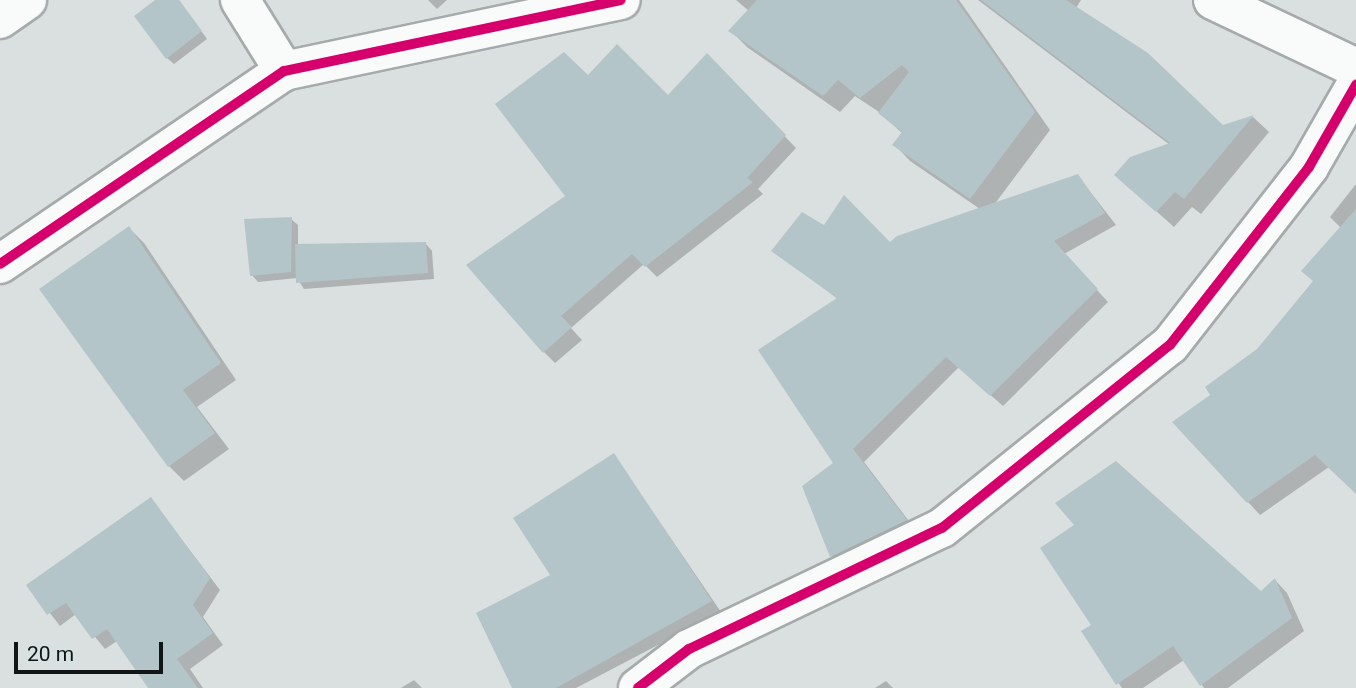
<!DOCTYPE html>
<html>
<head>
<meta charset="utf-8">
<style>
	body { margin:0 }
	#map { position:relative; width:1356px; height:688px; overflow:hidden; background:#dadfdf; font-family:Roboto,sans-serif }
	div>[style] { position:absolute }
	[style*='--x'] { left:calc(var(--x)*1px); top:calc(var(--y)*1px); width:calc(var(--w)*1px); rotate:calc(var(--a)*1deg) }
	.shadow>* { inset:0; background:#0003 }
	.building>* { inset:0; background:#b4c5ca }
	.roads { filter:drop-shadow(2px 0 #a5aaaa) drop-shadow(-2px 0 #a5aaaa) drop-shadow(0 2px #a5aaaa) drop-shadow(0 -2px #a5aaaa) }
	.street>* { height:38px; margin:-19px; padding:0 19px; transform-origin:19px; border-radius:19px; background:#f9fafa }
	.secondary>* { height:38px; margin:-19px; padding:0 19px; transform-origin:19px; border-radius:19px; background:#f9fafa }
	.cycleway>* { height:10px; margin:-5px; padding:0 5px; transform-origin:5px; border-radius:5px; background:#d6006c }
	span { translate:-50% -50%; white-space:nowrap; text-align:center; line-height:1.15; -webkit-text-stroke:5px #d7e2e2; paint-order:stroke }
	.scale { position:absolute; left:14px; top:642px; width:149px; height:32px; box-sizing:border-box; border:4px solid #111515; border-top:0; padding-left:9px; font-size:21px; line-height:24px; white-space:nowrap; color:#111515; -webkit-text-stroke:5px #d7e2e2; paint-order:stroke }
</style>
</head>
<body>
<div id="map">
	<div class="shadow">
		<i style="clip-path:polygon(158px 0,179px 0,207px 39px,174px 64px,167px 58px)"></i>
		<i style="clip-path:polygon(428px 0,447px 0,437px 9px)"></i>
		<i style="clip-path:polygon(736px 0,959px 0,1050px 130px,994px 205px,1078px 176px,1116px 225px,1064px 254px,1108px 302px,1003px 406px,959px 367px,864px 462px,918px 533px,844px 568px,832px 556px,805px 486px,835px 463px,838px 299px,774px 251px,824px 228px,890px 245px,980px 209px,910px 161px,894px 144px,903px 134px,879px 112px,855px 96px,840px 112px,747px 47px,730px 30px,749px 11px)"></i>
		<i style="clip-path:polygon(978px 0,1081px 0,1076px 8px,1223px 127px,1253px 117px,1269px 132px,1201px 214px,1192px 207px,1174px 227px,1116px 175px,1170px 145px)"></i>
		<i style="clip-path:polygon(707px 56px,796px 148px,758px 189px,763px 194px,657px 277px,644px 264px,571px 328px,582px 340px,555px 363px,544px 352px,588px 78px,668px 97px)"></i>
		<i style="clip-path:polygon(1356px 184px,1356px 492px,1329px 467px,1260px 515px,1248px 502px,1213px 395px,1258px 350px,1315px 282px,1341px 228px,1330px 217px)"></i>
		<i style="clip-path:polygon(291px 219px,298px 225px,298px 245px,426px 244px,432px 251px,434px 279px,304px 289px,297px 278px,258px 282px,252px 275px)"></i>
		<i style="clip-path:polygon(129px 228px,144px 243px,236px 380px,197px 407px,229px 449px,184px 481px,169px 466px)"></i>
		<i style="clip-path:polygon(614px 455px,721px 612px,576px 688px,514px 688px,552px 575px)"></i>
		<i style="clip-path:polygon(151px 499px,220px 590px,203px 617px,223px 645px,190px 669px,203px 688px,150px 688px,117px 641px,105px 649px,76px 614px,60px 626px,28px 585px)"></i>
		<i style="clip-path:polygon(1275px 580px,1287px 593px,1304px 631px,1228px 688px,1204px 688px,1184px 660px,1143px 688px,1122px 688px,1083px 632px,1261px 594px)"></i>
		<i style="clip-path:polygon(414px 680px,422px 688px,401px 688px)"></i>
		<i style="clip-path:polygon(886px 681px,893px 688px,875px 688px)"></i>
	</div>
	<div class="building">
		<i style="clip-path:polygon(155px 0,179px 0,202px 31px,166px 59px,134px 16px)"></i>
		<i style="clip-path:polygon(757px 0,956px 0,1035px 112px,970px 199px,892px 145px,902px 132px,878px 113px,909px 72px,902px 65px,860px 98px,838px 80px,823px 96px,728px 31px)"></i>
		<i style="clip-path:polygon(981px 0,1066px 0,1148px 53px,1223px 125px,1254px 115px,1184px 199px,1175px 192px,1156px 212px,1114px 175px,1130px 157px,1170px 143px)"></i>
		<i style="clip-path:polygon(617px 44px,668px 95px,707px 53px,786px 135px,747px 178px,753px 182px,645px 267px,632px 254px,561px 316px,572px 327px,543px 353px,466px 265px,565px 196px,495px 104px,564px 52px,588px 75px)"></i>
		<i style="clip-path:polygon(1078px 174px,1105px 213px,1054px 241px,1098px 289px,990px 396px,946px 357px,853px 449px,907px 520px,830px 557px,802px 486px,833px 463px,758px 350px,837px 298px,771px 251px,802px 212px,824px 225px,844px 195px,890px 242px,897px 236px)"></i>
		<i style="clip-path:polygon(1356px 209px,1356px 494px,1315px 455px,1247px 503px,1172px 422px,1210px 395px,1205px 387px,1257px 349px,1313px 281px,1301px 271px)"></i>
		<i style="clip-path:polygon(292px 217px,291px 272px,250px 276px,244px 219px)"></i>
		<i style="clip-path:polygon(129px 226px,221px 363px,183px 390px,215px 433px,168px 467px,39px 289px)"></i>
		<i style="clip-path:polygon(426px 242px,428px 273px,296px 283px,295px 244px)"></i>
		<i style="clip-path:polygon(614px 453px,712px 601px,556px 688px,512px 688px,476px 613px,550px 575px,513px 518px)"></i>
		<i style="clip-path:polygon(1116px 461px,1261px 591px,1275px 578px,1292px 618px,1200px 686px,1173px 646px,1116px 685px,1081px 631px,1091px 625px,1040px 548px,1074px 525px,1055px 503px)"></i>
		<i style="clip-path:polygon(151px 497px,210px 578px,193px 605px,213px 633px,177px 659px,198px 688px,148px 688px,107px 629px,92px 639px,66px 603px,47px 615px,26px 585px)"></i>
	</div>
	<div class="roads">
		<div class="street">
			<i style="--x:240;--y:0;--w:84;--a:58.2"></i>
			<i style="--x:0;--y:19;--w:33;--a:-35"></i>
			<i style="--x:0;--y:264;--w:343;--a:-34.2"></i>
			<i style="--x:284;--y:71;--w:344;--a:-11.9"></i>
			<i style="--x:638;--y:688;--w:64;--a:-37.4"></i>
			<i style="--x:689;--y:649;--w:280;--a:-25.6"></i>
			<i style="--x:942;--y:528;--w:292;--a:-38.8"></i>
			<i style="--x:1170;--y:345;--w:226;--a:-52"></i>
			<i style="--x:1309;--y:167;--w:95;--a:-60.2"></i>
		</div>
		<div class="secondary">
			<i style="--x:1213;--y:0;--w:158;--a:25.4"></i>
		</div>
	</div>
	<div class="cycleway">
		<i style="--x:0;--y:264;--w:343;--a:-34.2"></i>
		<i style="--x:284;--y:71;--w:344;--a:-11.9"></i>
		<i style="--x:638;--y:688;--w:64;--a:-37.4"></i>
		<i style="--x:689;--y:649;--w:280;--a:-25.6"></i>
		<i style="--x:942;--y:528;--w:292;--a:-38.8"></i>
		<i style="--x:1170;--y:345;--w:226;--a:-52"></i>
		<i style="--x:1309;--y:167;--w:95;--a:-60.2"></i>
	</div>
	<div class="scale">20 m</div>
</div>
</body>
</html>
